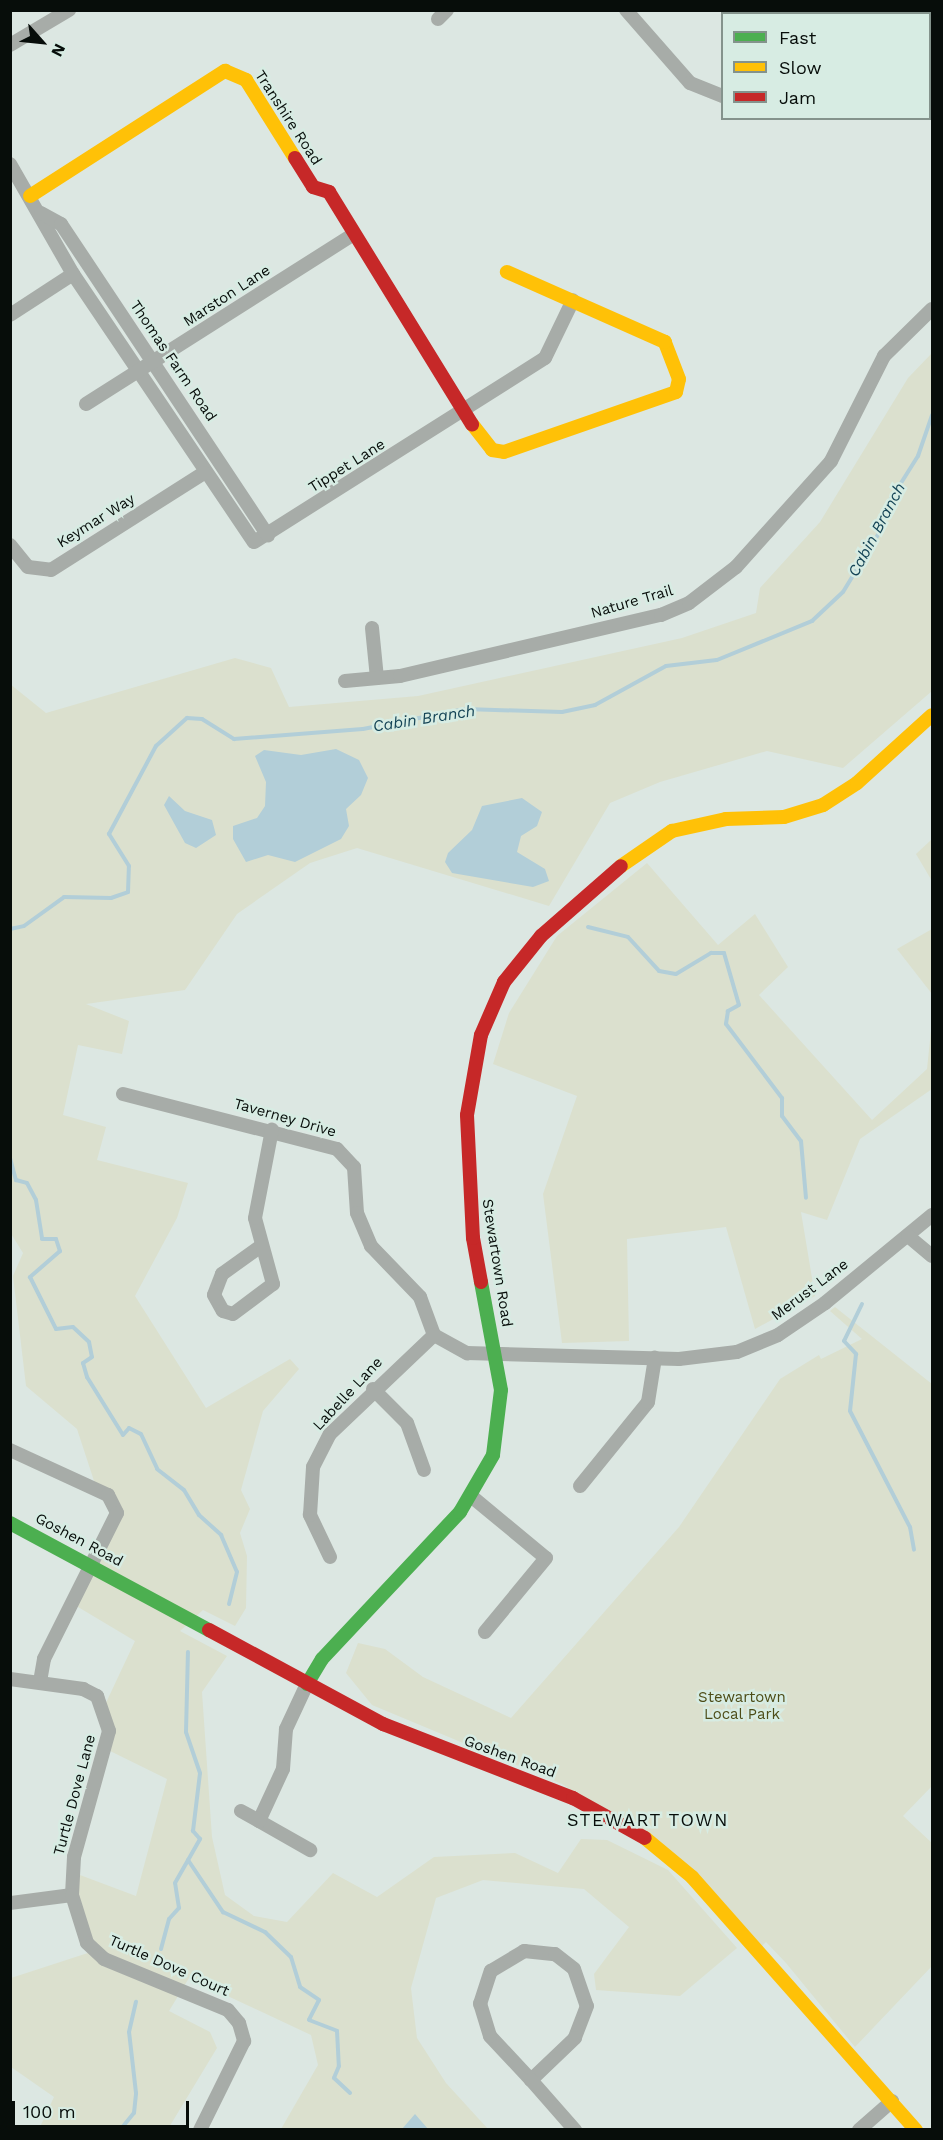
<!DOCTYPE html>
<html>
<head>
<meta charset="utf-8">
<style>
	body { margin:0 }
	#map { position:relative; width:943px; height:2140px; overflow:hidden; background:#dce7e2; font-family:"Work Sans",sans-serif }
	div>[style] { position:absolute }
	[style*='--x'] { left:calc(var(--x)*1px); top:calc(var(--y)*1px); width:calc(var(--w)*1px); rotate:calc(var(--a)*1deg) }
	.green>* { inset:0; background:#dbe0ce }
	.water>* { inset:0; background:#b2ced8 }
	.stream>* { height:4px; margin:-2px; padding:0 2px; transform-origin:2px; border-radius:2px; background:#b2ced8 }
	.street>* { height:14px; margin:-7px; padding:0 7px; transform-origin:7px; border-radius:7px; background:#a7aca8 }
	.fast>* { height:14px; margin:-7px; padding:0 7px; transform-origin:7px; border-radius:7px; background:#4caf50 }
	.slow>* { height:14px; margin:-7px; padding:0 7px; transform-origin:7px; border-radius:7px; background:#ffc107 }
	.jam>* { height:14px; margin:-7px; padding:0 7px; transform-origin:7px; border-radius:7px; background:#c62828 }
	span { translate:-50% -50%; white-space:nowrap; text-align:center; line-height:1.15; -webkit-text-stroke:5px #d7ece3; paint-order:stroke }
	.street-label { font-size:15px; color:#070d0a }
	.park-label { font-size:15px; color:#4d4c17 }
	.water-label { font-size:16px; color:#154456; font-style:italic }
	.quarter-label { font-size:18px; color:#070d0a; letter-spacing:1.5px }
	.frame { position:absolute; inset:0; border:12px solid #070d0a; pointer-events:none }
	.legend { position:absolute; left:721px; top:12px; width:210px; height:108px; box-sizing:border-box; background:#d7ece3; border:2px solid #84938c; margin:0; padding:8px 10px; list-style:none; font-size:18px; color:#070d0a }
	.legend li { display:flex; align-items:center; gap:12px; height:30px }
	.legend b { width:30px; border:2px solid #84938c }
	.north { position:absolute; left:12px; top:12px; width:60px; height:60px; -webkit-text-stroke:4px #d7ece3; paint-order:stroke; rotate:117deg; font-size:16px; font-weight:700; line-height:24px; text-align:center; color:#070d0a }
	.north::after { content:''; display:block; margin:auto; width:21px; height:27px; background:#070d0a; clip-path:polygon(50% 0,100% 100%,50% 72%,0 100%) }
	.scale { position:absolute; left:12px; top:2101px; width:177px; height:27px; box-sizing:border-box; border:3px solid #070d0a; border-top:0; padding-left:8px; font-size:18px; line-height:21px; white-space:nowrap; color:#070d0a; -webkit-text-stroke:4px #d7ece3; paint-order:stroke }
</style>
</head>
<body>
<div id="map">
	<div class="green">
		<i style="clip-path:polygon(932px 353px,932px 691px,843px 768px,767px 751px,660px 782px,610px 803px,549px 906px,357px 848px,310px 863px,237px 914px,185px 990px,86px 1004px,129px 1021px,122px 1054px,78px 1045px,63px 1115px,106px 1127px,97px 1160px,188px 1183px,177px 1218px,135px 1296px,206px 1408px,290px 1359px,299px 1369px,263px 1411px,241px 1490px,250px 1509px,240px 1533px,247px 1556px,246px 1608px,235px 1626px,203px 1610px,180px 1631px,227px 1656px,202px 1692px,212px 1837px,225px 1895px,254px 1916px,287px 1922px,333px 1873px,377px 1897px,434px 1857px,515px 1853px,558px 1873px,581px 1839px,607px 1840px,668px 1870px,737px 1948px,680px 1996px,596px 1990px,594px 1974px,629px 1927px,584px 1889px,483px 1880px,436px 1898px,411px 1988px,417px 2038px,446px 2083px,488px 2129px,281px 2129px,318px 2065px,311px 2035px,189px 1978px,169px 2011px,210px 2032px,217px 2048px,168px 2129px,39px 2129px,54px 2097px,11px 2067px,11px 1978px,94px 1951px,72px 1872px,136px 1896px,167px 1779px,104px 1748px,104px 1707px,135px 1641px,73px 1604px,117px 1513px,97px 1490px,77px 1429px,26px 1386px,13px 1276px,23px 1253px,10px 1232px,10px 684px,46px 713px,235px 658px,271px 668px,289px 707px,418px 696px,682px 638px,756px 613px,760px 588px,820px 522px,908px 378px)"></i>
		<i style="clip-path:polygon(932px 839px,932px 881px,916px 854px)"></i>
		<i style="clip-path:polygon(647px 863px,718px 945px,755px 914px,788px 967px,759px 995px,872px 1120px,927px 1069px,932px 1021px,932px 1089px,860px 1139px,827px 1220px,801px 1212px,815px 1296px,755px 1329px,726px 1227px,627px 1239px,629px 1341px,562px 1343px,543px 1194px,577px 1096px,493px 1064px,509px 1013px,557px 936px)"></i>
		<i style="clip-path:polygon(932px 929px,932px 994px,897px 949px)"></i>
		<i style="clip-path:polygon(835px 1307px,932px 1384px,932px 1786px,903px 1816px,932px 1843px,932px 1966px,855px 2047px,786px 1963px,766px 1942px,760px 1948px,672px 1856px,562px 1784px,372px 1705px,346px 1673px,358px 1643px,385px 1649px,423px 1677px,511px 1718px,679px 1527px,780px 1379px,819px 1355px,821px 1359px,862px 1339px,830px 1311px)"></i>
	</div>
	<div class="water">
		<i style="clip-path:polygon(336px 749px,359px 760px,368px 778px,361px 795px,346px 809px,349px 826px,341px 839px,295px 862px,268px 855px,246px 862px,233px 839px,233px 826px,257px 818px,265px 806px,266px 782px,255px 756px,264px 750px,301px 755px)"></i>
		<i style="clip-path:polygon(169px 796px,185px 811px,212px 820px,216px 835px,196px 848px,185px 843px,164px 805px)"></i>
		<i style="clip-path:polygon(522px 798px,542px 812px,537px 826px,521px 836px,517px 852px,545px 869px,549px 881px,533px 887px,452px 873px,445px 862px,448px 853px,472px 830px,482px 806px)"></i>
		<i style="clip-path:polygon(415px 2114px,428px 2129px,402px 2129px)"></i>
	</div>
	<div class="stream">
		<i style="--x:588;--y:927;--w:41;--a:14"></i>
		<i style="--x:628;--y:937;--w:46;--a:47.6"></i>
		<i style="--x:659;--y:971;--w:17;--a:10"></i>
		<i style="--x:676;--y:974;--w:41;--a:-31"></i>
		<i style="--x:711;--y:953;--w:13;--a:0"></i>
		<i style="--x:724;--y:953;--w:54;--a:73.9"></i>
		<i style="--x:739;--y:1005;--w:13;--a:151"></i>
		<i style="--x:728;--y:1011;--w:13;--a:99"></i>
		<i style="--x:726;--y:1024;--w:93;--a:52.9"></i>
		<i style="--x:782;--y:1098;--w:18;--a:90"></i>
		<i style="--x:782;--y:1116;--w:31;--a:53"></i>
		<i style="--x:801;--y:1141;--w:57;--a:85"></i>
		<i style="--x:10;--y:929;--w:14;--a:-12"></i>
		<i style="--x:24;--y:926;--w:49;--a:-35.9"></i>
		<i style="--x:64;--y:897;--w:47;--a:1.2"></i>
		<i style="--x:111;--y:898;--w:18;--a:-19"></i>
		<i style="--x:128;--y:892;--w:26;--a:-88"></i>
		<i style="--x:129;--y:866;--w:38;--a:-122"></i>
		<i style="--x:109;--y:834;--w:100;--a:-61.9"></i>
		<i style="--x:156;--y:746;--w:42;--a:-42.1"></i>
		<i style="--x:187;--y:718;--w:15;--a:4"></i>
		<i style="--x:202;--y:719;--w:38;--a:32"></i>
		<i style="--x:234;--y:739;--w:129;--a:-4.4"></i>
		<i style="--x:363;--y:729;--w:104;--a:-11.1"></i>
		<i style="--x:465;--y:709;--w:97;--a:1.8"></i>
		<i style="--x:562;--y:712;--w:34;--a:-12"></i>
		<i style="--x:595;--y:705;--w:81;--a:-28.8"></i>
		<i style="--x:666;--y:666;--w:51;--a:-6.7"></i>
		<i style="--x:717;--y:660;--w:103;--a:-22.3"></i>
		<i style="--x:812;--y:621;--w:42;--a:-43.1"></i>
		<i style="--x:843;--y:592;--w:69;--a:-58.6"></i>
		<i style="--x:879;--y:533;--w:36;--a:-71"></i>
		<i style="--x:891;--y:499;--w:51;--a:-57.9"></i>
		<i style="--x:918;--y:456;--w:43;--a:-71.1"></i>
		<i style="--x:10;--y:1158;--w:23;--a:75"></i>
		<i style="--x:16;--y:1180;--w:11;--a:15"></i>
		<i style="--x:27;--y:1183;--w:19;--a:62"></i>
		<i style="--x:36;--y:1200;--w:39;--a:81"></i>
		<i style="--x:42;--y:1239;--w:14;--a:0"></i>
		<i style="--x:56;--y:1239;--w:13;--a:72"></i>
		<i style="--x:60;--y:1251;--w:40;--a:139"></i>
		<i style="--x:30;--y:1277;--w:58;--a:63.4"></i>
		<i style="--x:56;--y:1329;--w:17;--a:-7"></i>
		<i style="--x:73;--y:1327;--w:22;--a:43"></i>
		<i style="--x:89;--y:1342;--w:15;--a:79"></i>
		<i style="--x:92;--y:1357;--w:11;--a:146"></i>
		<i style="--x:83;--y:1363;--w:15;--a:74"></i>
		<i style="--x:87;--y:1377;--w:68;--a:58.2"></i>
		<i style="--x:123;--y:1435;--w:9;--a:-49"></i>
		<i style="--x:129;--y:1428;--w:13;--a:27"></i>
		<i style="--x:141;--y:1434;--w:38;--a:65"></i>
		<i style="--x:157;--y:1469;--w:34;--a:38"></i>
		<i style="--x:184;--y:1490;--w:29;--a:59"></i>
		<i style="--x:199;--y:1515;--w:30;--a:42"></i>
		<i style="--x:221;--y:1535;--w:40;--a:66.6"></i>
		<i style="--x:237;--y:1572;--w:33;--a:104"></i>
		<i style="--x:862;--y:1304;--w:41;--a:115.9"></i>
		<i style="--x:844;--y:1341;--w:18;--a:47"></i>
		<i style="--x:856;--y:1354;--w:57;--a:96"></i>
		<i style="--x:850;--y:1411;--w:131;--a:62.7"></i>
		<i style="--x:910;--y:1527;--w:23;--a:80"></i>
		<i style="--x:188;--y:1860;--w:63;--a:56.1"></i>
		<i style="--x:223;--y:1912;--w:47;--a:25.5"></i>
		<i style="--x:265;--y:1932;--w:36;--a:44"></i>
		<i style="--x:291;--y:1957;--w:31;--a:73"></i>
		<i style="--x:300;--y:1987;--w:23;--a:34"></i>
		<i style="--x:319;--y:2000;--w:22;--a:117"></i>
		<i style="--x:309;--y:2020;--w:30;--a:21"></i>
		<i style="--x:337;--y:2031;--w:35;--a:87"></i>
		<i style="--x:339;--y:2066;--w:13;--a:113"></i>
		<i style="--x:334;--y:2078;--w:22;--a:43"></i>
		<i style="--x:161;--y:1949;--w:31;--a:-75"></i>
		<i style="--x:169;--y:1919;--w:15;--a:-48"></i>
		<i style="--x:179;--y:1908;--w:25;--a:-99"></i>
		<i style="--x:175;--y:1883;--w:51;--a:-60.4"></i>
		<i style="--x:200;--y:1839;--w:11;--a:-131"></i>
		<i style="--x:193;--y:1831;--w:58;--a:-83.1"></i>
		<i style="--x:200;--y:1773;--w:43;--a:-108.9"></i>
		<i style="--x:186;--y:1732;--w:80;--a:-88.6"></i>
		<i style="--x:120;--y:2130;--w:22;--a:-51"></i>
		<i style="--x:134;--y:2113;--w:20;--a:-84"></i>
		<i style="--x:136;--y:2093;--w:61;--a:-96.5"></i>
		<i style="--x:129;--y:2032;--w:31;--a:-77"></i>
	</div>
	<div class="street">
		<i style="--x:626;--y:10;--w:97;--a:48.8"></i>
		<i style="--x:690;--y:83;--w:35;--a:22"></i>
		<i style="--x:867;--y:14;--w:6;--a:-45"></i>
		<i style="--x:438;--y:19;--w:13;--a:-45"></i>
		<i style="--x:10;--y:45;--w:69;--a:-30.7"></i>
		<i style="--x:10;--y:164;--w:127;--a:60.2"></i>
		<i style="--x:73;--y:274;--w:323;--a:56"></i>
		<i style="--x:254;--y:542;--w:344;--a:-32.3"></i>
		<i style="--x:545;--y:358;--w:64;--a:-64.2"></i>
		<i style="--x:41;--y:213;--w:23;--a:29"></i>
		<i style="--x:61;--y:224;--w:374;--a:56.4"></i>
		<i style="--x:10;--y:315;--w:75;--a:-33.1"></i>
		<i style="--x:86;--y:404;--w:317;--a:-32.4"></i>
		<i style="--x:10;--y:545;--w:28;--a:51"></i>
		<i style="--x:28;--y:567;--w:23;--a:7"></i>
		<i style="--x:51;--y:570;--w:181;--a:-32.4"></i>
		<i style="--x:372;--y:628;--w:50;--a:84.3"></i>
		<i style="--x:345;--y:681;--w:55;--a:-5.2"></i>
		<i style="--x:400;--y:676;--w:268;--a:-13.2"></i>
		<i style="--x:661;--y:615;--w:30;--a:-23"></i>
		<i style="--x:689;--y:603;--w:59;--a:-37.5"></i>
		<i style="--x:736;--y:567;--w:142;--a:-48.1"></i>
		<i style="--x:831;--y:461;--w:118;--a:-63.2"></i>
		<i style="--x:884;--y:356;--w:67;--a:-44.4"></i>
		<i style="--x:123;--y:1094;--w:221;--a:14.4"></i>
		<i style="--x:337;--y:1149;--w:25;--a:47"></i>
		<i style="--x:354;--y:1167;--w:46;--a:86.3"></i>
		<i style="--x:357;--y:1213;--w:36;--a:67"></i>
		<i style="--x:371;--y:1246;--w:71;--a:46.1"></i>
		<i style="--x:420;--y:1297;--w:40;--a:69.8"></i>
		<i style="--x:434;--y:1335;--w:38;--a:29"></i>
		<i style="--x:467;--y:1353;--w:212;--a:1.6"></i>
		<i style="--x:679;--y:1359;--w:58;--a:-6.9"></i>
		<i style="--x:737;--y:1352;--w:44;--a:-22.5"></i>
		<i style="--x:778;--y:1335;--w:57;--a:-34.2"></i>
		<i style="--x:825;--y:1303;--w:139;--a:-39.4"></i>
		<i style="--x:908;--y:1236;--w:31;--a:40"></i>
		<i style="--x:261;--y:1246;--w:48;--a:144.3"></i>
		<i style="--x:222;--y:1274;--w:22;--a:111"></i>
		<i style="--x:214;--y:1295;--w:18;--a:61"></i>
		<i style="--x:223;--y:1311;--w:10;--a:17"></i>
		<i style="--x:233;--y:1314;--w:50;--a:-36.9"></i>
		<i style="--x:273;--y:1284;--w:68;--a:-105.3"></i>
		<i style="--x:255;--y:1218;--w:90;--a:-79.1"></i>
		<i style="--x:373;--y:1389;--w:48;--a:45"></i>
		<i style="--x:407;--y:1423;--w:50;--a:70.1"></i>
		<i style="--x:10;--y:1450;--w:108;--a:24.7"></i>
		<i style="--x:108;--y:1495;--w:20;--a:63"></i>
		<i style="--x:117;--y:1513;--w:163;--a:116.6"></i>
		<i style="--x:44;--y:1659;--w:23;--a:100"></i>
		<i style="--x:580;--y:1486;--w:108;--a:-51"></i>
		<i style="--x:648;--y:1402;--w:45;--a:-81"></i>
		<i style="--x:471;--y:1496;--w:97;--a:39.6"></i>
		<i style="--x:546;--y:1558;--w:96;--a:129.5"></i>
		<i style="--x:330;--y:1557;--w:47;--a:-115.5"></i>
		<i style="--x:310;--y:1515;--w:48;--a:-86.4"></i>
		<i style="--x:313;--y:1467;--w:37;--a:-63"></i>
		<i style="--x:330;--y:1434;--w:144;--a:-43.6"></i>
		<i style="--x:10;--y:1679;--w:74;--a:7.8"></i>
		<i style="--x:83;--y:1689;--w:16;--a:27"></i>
		<i style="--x:97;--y:1696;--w:37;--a:71"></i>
		<i style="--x:109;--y:1731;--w:131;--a:105.5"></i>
		<i style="--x:74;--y:1857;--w:38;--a:93"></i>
		<i style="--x:72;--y:1895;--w:63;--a:172.6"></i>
		<i style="--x:307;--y:1684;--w:50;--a:115"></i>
		<i style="--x:286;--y:1729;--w:40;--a:94.3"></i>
		<i style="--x:283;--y:1769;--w:57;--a:114.8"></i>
		<i style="--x:259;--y:1821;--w:59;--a:29.6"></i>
		<i style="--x:241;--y:1811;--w:21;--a:29"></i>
		<i style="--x:72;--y:1895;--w:50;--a:72.6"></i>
		<i style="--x:87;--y:1943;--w:23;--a:43"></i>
		<i style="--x:104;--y:1959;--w:134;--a:22.4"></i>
		<i style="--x:228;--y:2010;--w:17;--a:50"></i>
		<i style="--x:239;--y:2023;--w:19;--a:74"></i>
		<i style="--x:244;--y:2041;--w:99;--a:116.3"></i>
		<i style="--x:524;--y:1951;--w:31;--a:6"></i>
		<i style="--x:555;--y:1954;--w:24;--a:38"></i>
		<i style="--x:574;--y:1969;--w:39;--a:71"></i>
		<i style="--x:587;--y:2006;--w:34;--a:111"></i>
		<i style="--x:575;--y:2038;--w:61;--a:136.3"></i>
		<i style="--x:531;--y:2080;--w:60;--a:-133"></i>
		<i style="--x:490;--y:2036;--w:34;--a:-107"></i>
		<i style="--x:480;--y:2004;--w:35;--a:-72"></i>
		<i style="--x:491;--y:1971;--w:39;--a:-31"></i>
		<i style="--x:531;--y:2080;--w:67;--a:48.7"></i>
		<i style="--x:859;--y:2130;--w:44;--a:-41.3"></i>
	</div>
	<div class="fast">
		<i style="--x:10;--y:1523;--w:226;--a:28.3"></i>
		<i style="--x:307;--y:1684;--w:29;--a:-59"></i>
		<i style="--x:322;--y:1659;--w:202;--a:-46.8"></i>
		<i style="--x:460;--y:1512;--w:66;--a:-59.9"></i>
		<i style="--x:493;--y:1455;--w:65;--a:-83"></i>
		<i style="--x:501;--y:1390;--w:110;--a:-100.5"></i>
	</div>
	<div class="slow">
		<i style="--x:30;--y:196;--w:232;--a:-32.7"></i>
		<i style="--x:225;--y:71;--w:23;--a:23"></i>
		<i style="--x:246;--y:80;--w:92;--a:57.9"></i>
		<i style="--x:472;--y:424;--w:33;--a:52"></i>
		<i style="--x:492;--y:450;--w:12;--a:9"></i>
		<i style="--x:504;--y:452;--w:182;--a:-19.2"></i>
		<i style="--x:676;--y:392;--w:13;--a:-77"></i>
		<i style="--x:679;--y:379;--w:40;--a:-111"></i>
		<i style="--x:665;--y:342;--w:173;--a:-156.1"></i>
		<i style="--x:621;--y:866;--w:62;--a:-34.5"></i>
		<i style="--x:672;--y:831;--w:55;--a:-12.5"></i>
		<i style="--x:726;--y:819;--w:58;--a:-2"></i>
		<i style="--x:784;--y:817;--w:41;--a:-17.1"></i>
		<i style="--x:823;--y:805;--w:40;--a:-32.9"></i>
		<i style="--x:857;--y:783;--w:101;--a:-42.2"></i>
		<i style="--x:645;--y:1838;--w:61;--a:39.7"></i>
		<i style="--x:692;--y:1877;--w:338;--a:48.5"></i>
	</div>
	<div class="jam">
		<i style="--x:295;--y:158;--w:34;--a:58"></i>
		<i style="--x:313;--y:187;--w:17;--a:17"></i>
		<i style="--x:329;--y:192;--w:273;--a:58.4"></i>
		<i style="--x:481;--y:1282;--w:45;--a:-100.3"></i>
		<i style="--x:473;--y:1238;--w:123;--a:-92.8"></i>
		<i style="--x:467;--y:1115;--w:81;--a:-80.1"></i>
		<i style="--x:481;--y:1035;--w:58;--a:-66.5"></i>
		<i style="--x:504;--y:982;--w:59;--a:-51.2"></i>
		<i style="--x:541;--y:936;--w:106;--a:-41.2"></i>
		<i style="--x:209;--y:1630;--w:198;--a:28.4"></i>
		<i style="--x:383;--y:1724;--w:204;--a:21.3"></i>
		<i style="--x:573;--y:1798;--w:82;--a:29.1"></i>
	</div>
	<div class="street-label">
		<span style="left:288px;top:118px;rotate:57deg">Transhire Road</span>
		<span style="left:227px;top:296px;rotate:-33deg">Marston Lane</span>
		<span style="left:173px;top:361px;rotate:56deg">Thomas Farm Road</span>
		<span style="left:347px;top:466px;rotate:-32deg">Tippet Lane</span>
		<span style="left:96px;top:521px;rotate:-32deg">Keymar Way</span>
		<span style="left:632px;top:602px;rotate:-16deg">Nature Trail</span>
		<span style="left:285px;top:1118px;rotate:16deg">Taverney Drive</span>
		<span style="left:497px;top:1263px;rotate:81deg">Stewartown Road</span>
		<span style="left:810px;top:1290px;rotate:-37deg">Merust Lane</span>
		<span style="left:348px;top:1394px;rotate:-47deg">Labelle Lane</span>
		<span style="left:79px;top:1540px;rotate:28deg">Goshen Road</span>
		<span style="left:510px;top:1757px;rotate:20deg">Goshen Road</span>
		<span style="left:75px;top:1795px;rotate:-75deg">Turtle Dove Lane</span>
		<span style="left:169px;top:1966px;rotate:24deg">Turtle Dove Court</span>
	</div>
	<div class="park-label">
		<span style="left:742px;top:1706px">Stewartown<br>Local Park</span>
	</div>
	<div class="water-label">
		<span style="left:877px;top:530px;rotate:-62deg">Cabin Branch</span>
		<span style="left:424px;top:719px;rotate:-9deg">Cabin Branch</span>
	</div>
	<div class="quarter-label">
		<span style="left:648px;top:1820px">STEWART TOWN</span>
	</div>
	<div class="frame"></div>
	<ul class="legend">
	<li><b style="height:8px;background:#4caf50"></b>Fast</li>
	<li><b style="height:8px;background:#ffc107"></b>Slow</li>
	<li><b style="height:8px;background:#c62828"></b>Jam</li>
	</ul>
	<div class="north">N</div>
	<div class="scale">100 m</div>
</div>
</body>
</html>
